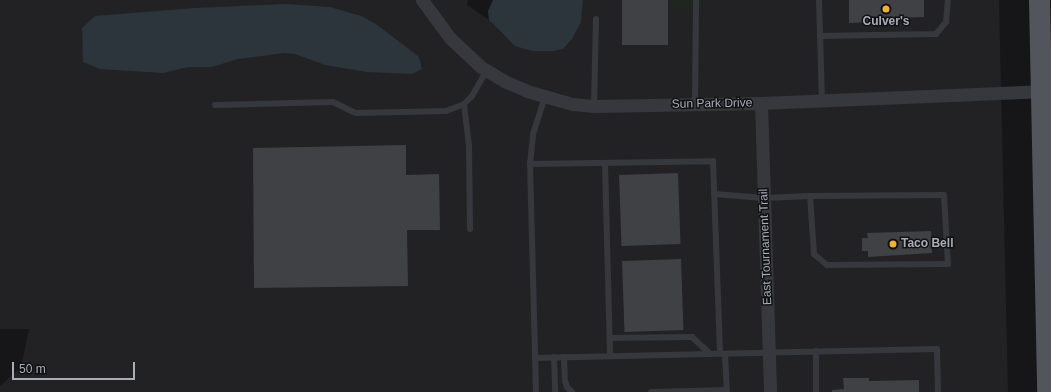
<!DOCTYPE html>
<html>
<head>
<meta charset="utf-8">
<style>
	body { margin:0 }
	#map { position:relative; width:1051px; height:392px; overflow:hidden; background:#161618; font-family:Arial,sans-serif }
	div>[style] { position:absolute }
	[style*='--x'] { left:calc(var(--x)*1px); top:calc(var(--y)*1px); width:calc(var(--w)*1px); rotate:calc(var(--a)*1deg) }
	.built>* { inset:0; background:#222225 }
	.green>* { inset:0; background:#1e261f; transform-origin:0 0 }
	.water>* { inset:0; background:#2c353c }
	.building>* { inset:0; background:#404145; transform-origin:0 0 }
	.service>* { height:6px; margin:-3px; padding:0 3px; transform-origin:3px; border-radius:3px; background:#37383d }
	.minor>* { height:13px; margin:-6.5px; padding:0 6.5px; transform-origin:6.5px; border-radius:6.5px; background:#37383d }
	.primary>* { height:21px; margin:-10.5px; padding:0 10.5px; transform-origin:10.5px; border-radius:10.5px; background:#53555c }
	.dots>* { width:11px; height:11px; translate:-50% -50%; box-sizing:border-box; border:2px solid #111113; border-radius:50% }
	span { translate:-50% -50%; white-space:nowrap; text-align:center; line-height:1.15; -webkit-text-stroke:3px #111113; paint-order:stroke }
	.poi-label { font-size:12px; color:#a8adb8; font-weight:700 }
	.left { translate:0 -50%; text-align:left }
	.street-label { font-size:12px; color:#a8adb8 }
	.scale { position:absolute; left:12px; top:362px; width:123px; height:18px; box-sizing:border-box; border:2px solid #a8adb8; border-top:0; padding-left:5px; font-size:12px; line-height:14px; white-space:nowrap; color:#a8adb8; -webkit-text-stroke:3px #111113; paint-order:stroke }
</style>
</head>
<body>
<div id="map">
	<div class="built">
		<i style="clip-path:polygon(0 0,468px 0,467px 5px,489px 20px,504px 36px,581px 22px,583px 0,999px 0,1008px 392px,0 392px,0 386px,21px 367px,29px 329px,0 329px)"></i>
	</div>
	<div class="green">
		<i style="left:672px;top:0;width:30px;height:8px"></i>
	</div>
	<div class="water">
		<i style="clip-path:polygon(493px 0,583px 0,581px 22px,572px 39px,563px 49px,553px 51px,532px 51px,515px 46px,489px 20px,488px 11px)"></i>
		<i style="clip-path:polygon(285px 4px,330px 7px,361px 16px,376px 24px,419px 57px,422px 69px,412px 74px,367px 72px,325px 65px,295px 54px,284px 53px,238px 59px,212px 67px,188px 67px,163px 73px,100px 69px,83px 62px,82px 28px,95px 16px,195px 8px)"></i>
	</div>
	<div class="building">
		<i style="left:622px;top:0;width:46px;height:45px"></i>
		<i style="clip-path:polygon(849px 0,924px 0,924px 17px,888px 18px,888px 22px,849px 23px)"></i>
		<i style="clip-path:polygon(406px 145px,406px 175px,439px 174px,440px 230px,407px 230px,408px 286px,254px 288px,253px 148px)"></i>
		<i style="left:678px;top:173px;width:71px;height:59px;rotate:88deg"></i>
		<i style="clip-path:polygon(931px 231px,932px 253px,868px 257px,868px 251px,862px 251px,862px 238px,868px 238px,867px 233px)"></i>
		<i style="left:681px;top:259px;width:71px;height:59px;rotate:88deg"></i>
		<i style="clip-path:polygon(843px 378px,869px 378px,869px 381px,919px 380px,919px 392px,832px 392px,832px 390px,844px 389px)"></i>
	</div>
	<div class="service">
		<i style="--x:819;--y:0;--w:101;--a:88.3"></i>
		<i style="--x:820;--y:36;--w:116;--a:-1"></i>
		<i style="--x:936;--y:34;--w:16;--a:-50"></i>
		<i style="--x:946;--y:22;--w:22;--a:-85"></i>
		<i style="--x:464;--y:104;--w:42;--a:83.2"></i>
		<i style="--x:469;--y:146;--w:83;--a:89.3"></i>
		<i style="--x:695;--y:104;--w:104;--a:-89.4"></i>
		<i style="--x:215;--y:105;--w:118;--a:-1.5"></i>
		<i style="--x:333;--y:102;--w:25;--a:26"></i>
		<i style="--x:356;--y:113;--w:90;--a:-1.3"></i>
		<i style="--x:446;--y:111;--w:19;--a:-21"></i>
		<i style="--x:464;--y:104;--w:11;--a:-45"></i>
		<i style="--x:472;--y:96;--w:30;--a:-60"></i>
		<i style="--x:594;--y:106;--w:87;--a:-88.7"></i>
		<i style="--x:605;--y:163;--w:193;--a:88.5"></i>
		<i style="--x:530;--y:164;--w:183;--a:-0.9"></i>
		<i style="--x:713;--y:161;--w:193;--a:87.9"></i>
		<i style="--x:714;--y:194;--w:50;--a:4.6"></i>
		<i style="--x:764;--y:198;--w:46;--a:-2.5"></i>
		<i style="--x:810;--y:196;--w:134;--a:-0.4"></i>
		<i style="--x:944;--y:195;--w:69;--a:86.7"></i>
		<i style="--x:948;--y:264;--w:121;--a:179.5"></i>
		<i style="--x:827;--y:265;--w:17;--a:-140"></i>
		<i style="--x:814;--y:254;--w:58;--a:-93.9"></i>
		<i style="--x:610;--y:338;--w:82;--a:-0.7"></i>
		<i style="--x:692;--y:337;--w:25;--a:43"></i>
		<i style="--x:725;--y:354;--w:38;--a:87"></i>
		<i style="--x:554;--y:357;--w:35;--a:88"></i>
		<i style="--x:564;--y:357;--w:24;--a:88"></i>
		<i style="--x:565;--y:381;--w:6;--a:72"></i>
		<i style="--x:567;--y:387;--w:7;--a:45"></i>
		<i style="--x:535;--y:358;--w:402;--a:-1.3"></i>
		<i style="--x:937;--y:349;--w:43;--a:88.7"></i>
		<i style="--x:536;--y:392;--w:228;--a:-91.5"></i>
		<i style="--x:530;--y:164;--w:30;--a:-84"></i>
		<i style="--x:533;--y:134;--w:39;--a:-72"></i>
		<i style="--x:651;--y:392;--w:76;--a:-1.5"></i>
		<i style="--x:816;--y:392;--w:41;--a:-90"></i>
	</div>
	<div class="minor">
		<i style="--x:422;--y:0;--w:47;--a:53.6"></i>
		<i style="--x:450;--y:38;--w:42;--a:43.1"></i>
		<i style="--x:481;--y:67;--w:27;--a:31"></i>
		<i style="--x:504;--y:81;--w:25;--a:23"></i>
		<i style="--x:527;--y:91;--w:47;--a:16.1"></i>
		<i style="--x:572;--y:104;--w:22;--a:5"></i>
		<i style="--x:594;--y:106;--w:167;--a:-1"></i>
		<i style="--x:761;--y:103;--w:281;--a:-2.4"></i>
		<i style="--x:761;--y:103;--w:289;--a:88.2"></i>
	</div>
	<div class="primary">
		<i style="--x:1039;--y:0;--w:392;--a:88.8"></i>
	</div>
	<div class="dots">
		<i style="left:886px;top:9px;background:#f2b134"></i>
		<i style="left:893px;top:244px;background:#f2b134"></i>
	</div>
	<div class="poi-label">
		<span style="left:886px;top:22px">Culver's</span>
		<span class="left" style="left:901px;top:244px">Taco Bell</span>
	</div>
	<div class="street-label">
		<span style="left:712px;top:104px;rotate:-1deg">Sun Park Drive</span>
		<span style="left:766px;top:247px;rotate:-92deg">East Tournament Trail</span>
	</div>
	<div class="scale">50 m</div>
</div>
</body>
</html>
